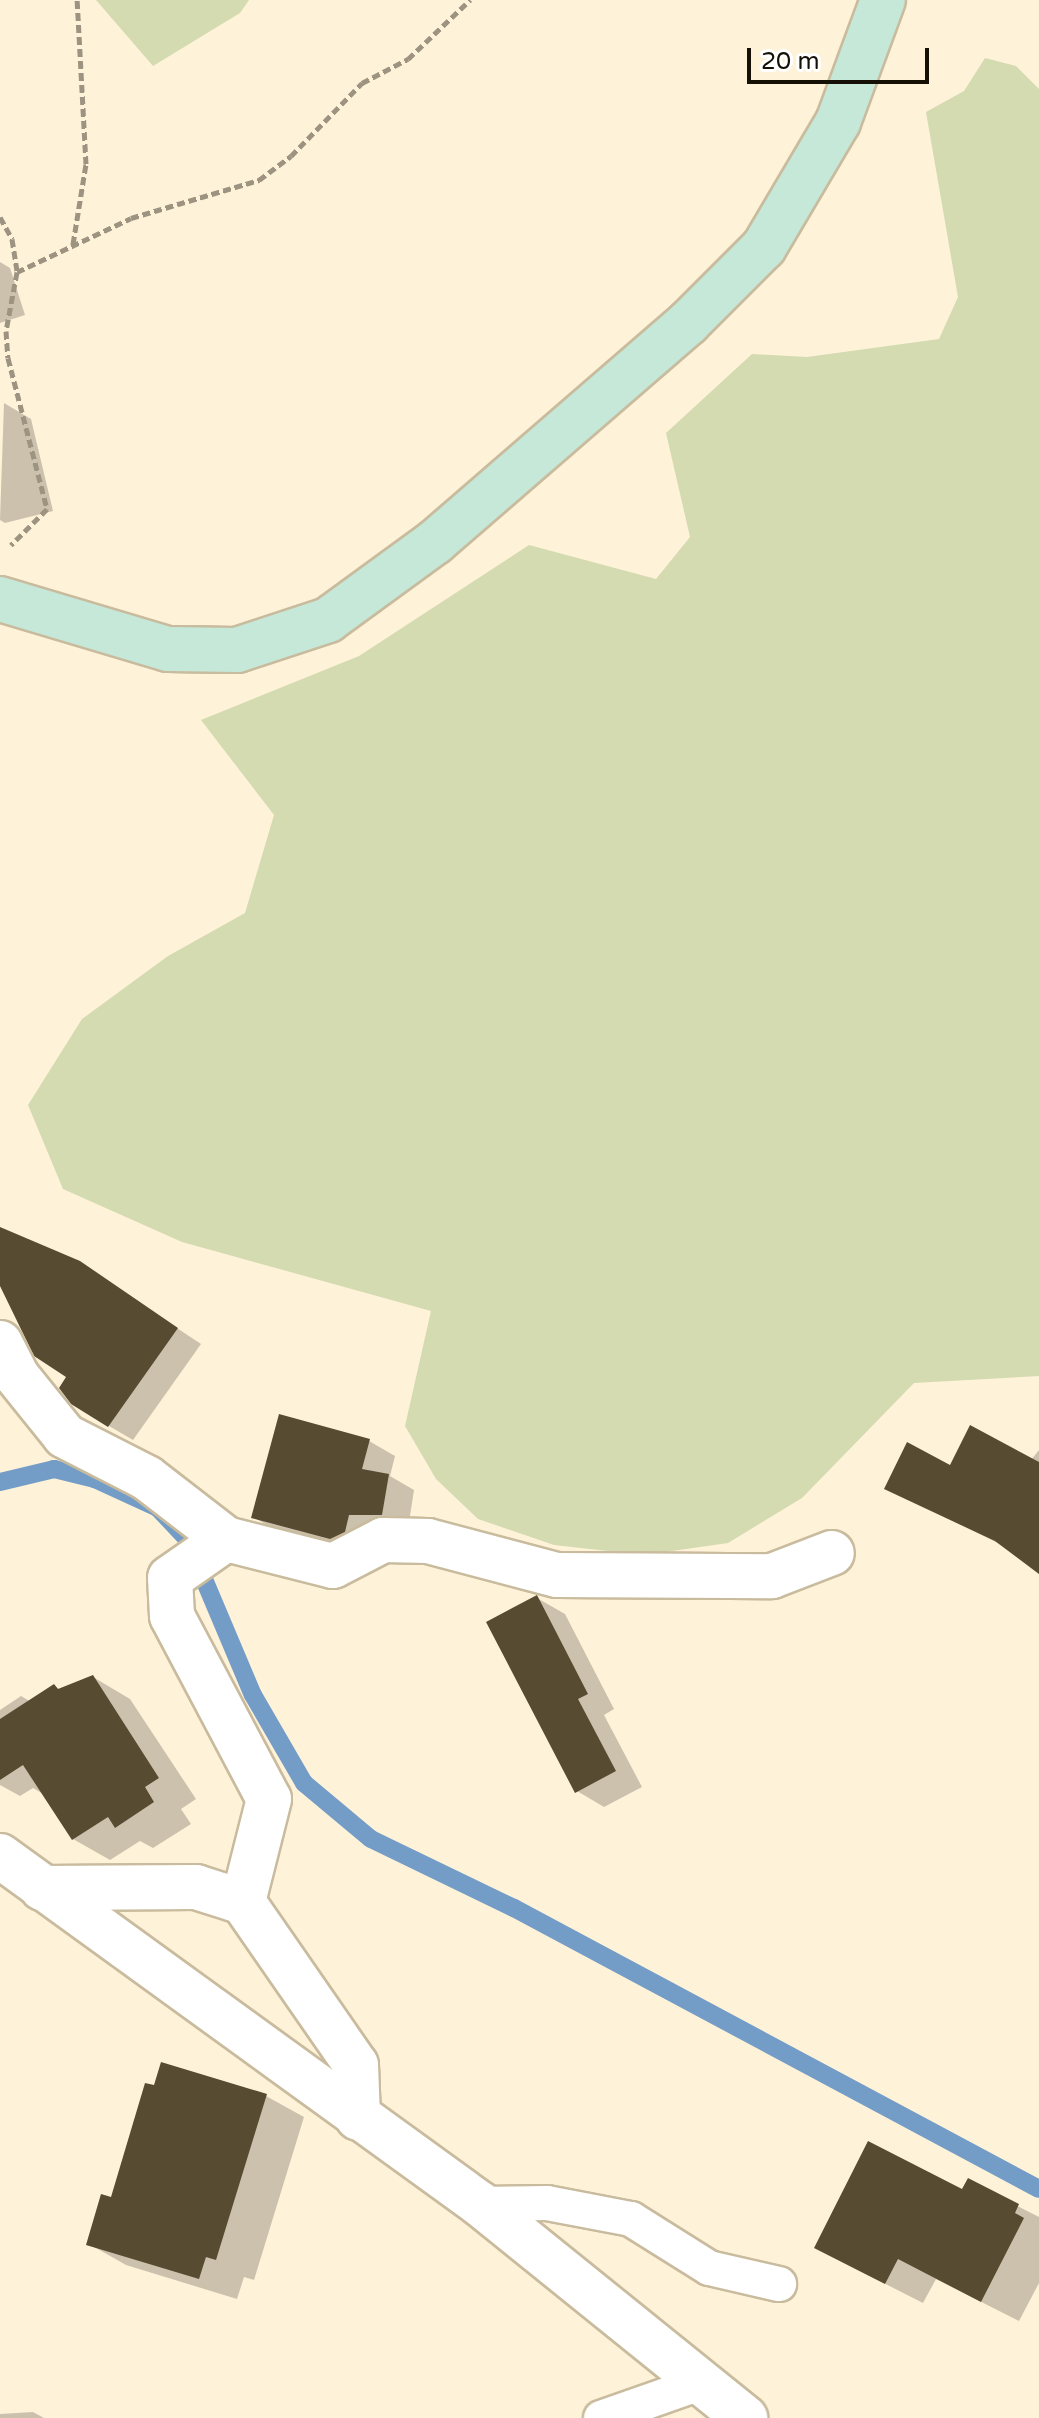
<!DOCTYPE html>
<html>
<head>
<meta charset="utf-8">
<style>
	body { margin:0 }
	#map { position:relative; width:1039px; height:2418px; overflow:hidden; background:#fef2d9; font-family:"Varela Round",sans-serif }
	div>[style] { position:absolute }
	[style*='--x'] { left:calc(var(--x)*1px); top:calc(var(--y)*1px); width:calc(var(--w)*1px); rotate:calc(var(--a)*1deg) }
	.green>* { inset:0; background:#d4dbb0 }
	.shadow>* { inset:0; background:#0003 }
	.stream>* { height:18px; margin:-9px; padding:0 9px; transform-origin:9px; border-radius:9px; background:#739cc7 }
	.building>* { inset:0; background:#574b31 }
	.path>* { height:5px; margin-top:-2.5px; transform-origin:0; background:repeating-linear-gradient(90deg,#9c9380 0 8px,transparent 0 12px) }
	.roads { filter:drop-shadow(2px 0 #c9bb9d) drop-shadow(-2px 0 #c9bb9d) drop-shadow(0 2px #c9bb9d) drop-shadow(0 -2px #c9bb9d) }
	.lane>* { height:34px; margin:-17px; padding:0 17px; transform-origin:17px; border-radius:17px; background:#fff }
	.street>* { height:44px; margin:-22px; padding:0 22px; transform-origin:22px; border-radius:22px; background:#fff }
	.secondary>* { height:44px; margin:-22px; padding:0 22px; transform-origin:22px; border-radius:22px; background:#c5e8d8 }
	span { translate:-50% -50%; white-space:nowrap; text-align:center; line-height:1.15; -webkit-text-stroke:8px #fff; paint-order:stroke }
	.scale { position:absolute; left:747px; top:48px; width:182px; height:36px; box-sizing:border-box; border:4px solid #151006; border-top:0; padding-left:10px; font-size:24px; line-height:28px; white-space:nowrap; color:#151006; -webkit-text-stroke:6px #fff; paint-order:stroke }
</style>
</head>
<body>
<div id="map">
	<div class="green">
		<i style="clip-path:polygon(96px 0,249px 0,240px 13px,153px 66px)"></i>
		<i style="clip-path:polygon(985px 58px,1016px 66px,1039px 89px,1039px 1376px,914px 1383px,802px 1498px,728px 1543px,644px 1555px,554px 1545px,478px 1519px,436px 1479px,405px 1426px,431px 1311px,182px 1242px,63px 1189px,28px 1105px,82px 1019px,168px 956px,245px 913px,274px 815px,201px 720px,359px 656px,529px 545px,656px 579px,690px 537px,666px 433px,752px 354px,807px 357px,939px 339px,958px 297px,926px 112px,964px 91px)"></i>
	</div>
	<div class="shadow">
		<i style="clip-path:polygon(0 262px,10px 268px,25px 315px,0 323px)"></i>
		<i style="clip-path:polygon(4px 403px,31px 419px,53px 511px,5px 523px,0 520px)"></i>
		<i style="clip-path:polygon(0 1229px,79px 1263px,201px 1344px,133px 1440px,109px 1426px,69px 1377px,0 1275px)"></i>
		<i style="clip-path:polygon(369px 1441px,395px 1456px,390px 1476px,414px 1490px,408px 1529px,357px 1553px,279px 1532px,253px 1517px)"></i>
		<i style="clip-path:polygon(1039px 1450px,1039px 1574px,1006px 1547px,886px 1488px,951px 1468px,1031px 1460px)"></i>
		<i style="clip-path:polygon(537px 1598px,565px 1614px,614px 1709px,604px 1715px,642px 1787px,604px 1807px,577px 1791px)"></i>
		<i style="clip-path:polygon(93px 1677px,130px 1699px,196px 1799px,181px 1809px,191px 1824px,153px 1848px,140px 1841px,110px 1860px,73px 1839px,45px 1795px,33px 1788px,20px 1796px,0 1785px,0 1710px,21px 1696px,31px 1702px,54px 1686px,61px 1690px)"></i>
		<i style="clip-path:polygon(266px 2096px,304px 2117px,254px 2280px,244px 2277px,237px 2299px,126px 2265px,89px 2244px,113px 2200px)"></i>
		<i style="clip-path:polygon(969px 2181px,1039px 2217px,1039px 2283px,1019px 2321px,936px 2279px,923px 2303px,854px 2268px,963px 2192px)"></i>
		<i style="clip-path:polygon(33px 2412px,44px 2418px,0 2418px,0 2414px)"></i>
	</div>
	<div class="stream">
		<i style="--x:0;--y:1482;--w:56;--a:-13.5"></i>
		<i style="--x:54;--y:1469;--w:42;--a:13.7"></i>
		<i style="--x:95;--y:1479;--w:69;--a:24.7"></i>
		<i style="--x:158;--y:1508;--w:42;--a:46.9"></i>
		<i style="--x:187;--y:1539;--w:169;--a:67.1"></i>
		<i style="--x:253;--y:1695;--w:102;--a:59.9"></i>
		<i style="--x:304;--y:1783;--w:87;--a:39.9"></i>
		<i style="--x:371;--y:1839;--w:159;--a:25.8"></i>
		<i style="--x:514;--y:1908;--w:595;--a:28.16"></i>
	</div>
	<div class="building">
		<i style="clip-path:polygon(0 1227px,80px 1261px,178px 1328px,108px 1427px,71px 1404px,59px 1388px,66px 1377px,34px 1356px,0 1286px)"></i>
		<i style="clip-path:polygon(279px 1414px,370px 1439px,362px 1469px,389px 1474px,382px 1515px,349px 1515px,345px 1532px,330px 1539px,251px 1518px)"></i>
		<i style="clip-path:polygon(970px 1425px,1039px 1462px,1039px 1574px,995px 1541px,884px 1489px,907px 1442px,950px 1465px)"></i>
		<i style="clip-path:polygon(537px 1595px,588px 1694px,578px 1699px,616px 1771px,575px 1793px,486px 1622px)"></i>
		<i style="clip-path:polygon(93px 1675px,159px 1778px,145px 1787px,154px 1802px,115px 1828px,108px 1817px,72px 1840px,23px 1765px,0 1780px,0 1719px,54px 1684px,58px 1689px)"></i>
		<i style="clip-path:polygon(161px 2062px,267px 2094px,216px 2260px,206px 2257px,199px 2279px,86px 2245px,101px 2194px,111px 2197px,145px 2083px,154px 2085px)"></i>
		<i style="clip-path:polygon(868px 2141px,962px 2189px,968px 2178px,1019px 2204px,1015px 2213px,1024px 2218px,981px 2302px,898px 2259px,885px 2284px,814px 2248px)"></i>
	</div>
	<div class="path">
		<i style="--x:0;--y:217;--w:25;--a:61"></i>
		<i style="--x:12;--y:239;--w:33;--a:81"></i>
		<i style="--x:17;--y:272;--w:60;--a:100.6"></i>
		<i style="--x:6;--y:331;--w:27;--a:86"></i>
		<i style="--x:8;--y:358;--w:156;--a:75.5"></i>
		<i style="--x:47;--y:509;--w:51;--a:135"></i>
		<i style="--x:73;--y:244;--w:81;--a:-80.8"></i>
		<i style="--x:86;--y:164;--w:164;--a:-93.1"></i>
		<i style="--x:17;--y:272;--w:126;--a:-25.3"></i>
		<i style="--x:131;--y:218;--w:134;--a:-16.5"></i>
		<i style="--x:259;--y:180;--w:40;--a:-37"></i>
		<i style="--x:291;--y:156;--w:102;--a:-45.8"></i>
		<i style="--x:362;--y:83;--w:52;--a:-27.6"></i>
		<i style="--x:408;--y:59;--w:86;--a:-43.6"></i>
	</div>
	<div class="roads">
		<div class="lane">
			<i style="--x:480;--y:2204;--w:67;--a:-0.9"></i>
			<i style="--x:547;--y:2203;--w:86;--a:10.8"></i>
			<i style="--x:631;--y:2219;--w:92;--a:32.1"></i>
			<i style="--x:709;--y:2268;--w:72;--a:12.9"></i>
			<i style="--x:601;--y:2418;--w:108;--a:-19.4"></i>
		</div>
		<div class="street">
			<i style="--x:0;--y:1343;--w:36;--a:63"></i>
			<i style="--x:16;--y:1375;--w:78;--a:51.2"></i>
			<i style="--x:65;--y:1436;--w:92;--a:27.1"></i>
			<i style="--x:147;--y:1478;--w:100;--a:37.7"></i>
			<i style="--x:226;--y:1539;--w:110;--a:14.2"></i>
			<i style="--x:333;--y:1566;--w:56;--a:-27.5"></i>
			<i style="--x:383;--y:1540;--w:45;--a:1.3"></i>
			<i style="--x:428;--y:1541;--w:133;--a:14.8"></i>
			<i style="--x:557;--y:1575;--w:215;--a:0.3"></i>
			<i style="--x:772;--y:1576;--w:64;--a:-21"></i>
			<i style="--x:226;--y:1539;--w:68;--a:145.1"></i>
			<i style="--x:170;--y:1578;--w:38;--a:87"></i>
			<i style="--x:172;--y:1616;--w:207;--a:62.1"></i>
			<i style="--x:269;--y:1799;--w:106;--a:104.2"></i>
			<i style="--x:243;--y:1902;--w:198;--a:55.3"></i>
			<i style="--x:356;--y:2065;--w:53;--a:87.8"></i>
			<i style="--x:0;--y:1856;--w:593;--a:35.94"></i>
			<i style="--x:480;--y:2204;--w:341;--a:38.9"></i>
			<i style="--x:42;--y:1888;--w:154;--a:-0.4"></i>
			<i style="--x:196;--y:1887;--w:49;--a:17.7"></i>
		</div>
		<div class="secondary">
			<i style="--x:0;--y:599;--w:175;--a:16.6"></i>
			<i style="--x:168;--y:649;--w:69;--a:0.8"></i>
			<i style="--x:237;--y:650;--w:96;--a:-18.2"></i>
			<i style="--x:328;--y:620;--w:132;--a:-36.1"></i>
			<i style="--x:435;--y:542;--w:335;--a:-40.9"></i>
			<i style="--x:688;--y:323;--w:107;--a:-45"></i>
			<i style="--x:764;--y:247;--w:145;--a:-59.4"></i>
			<i style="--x:838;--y:122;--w:130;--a:-69.8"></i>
		</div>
	</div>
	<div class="scale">20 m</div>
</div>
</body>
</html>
